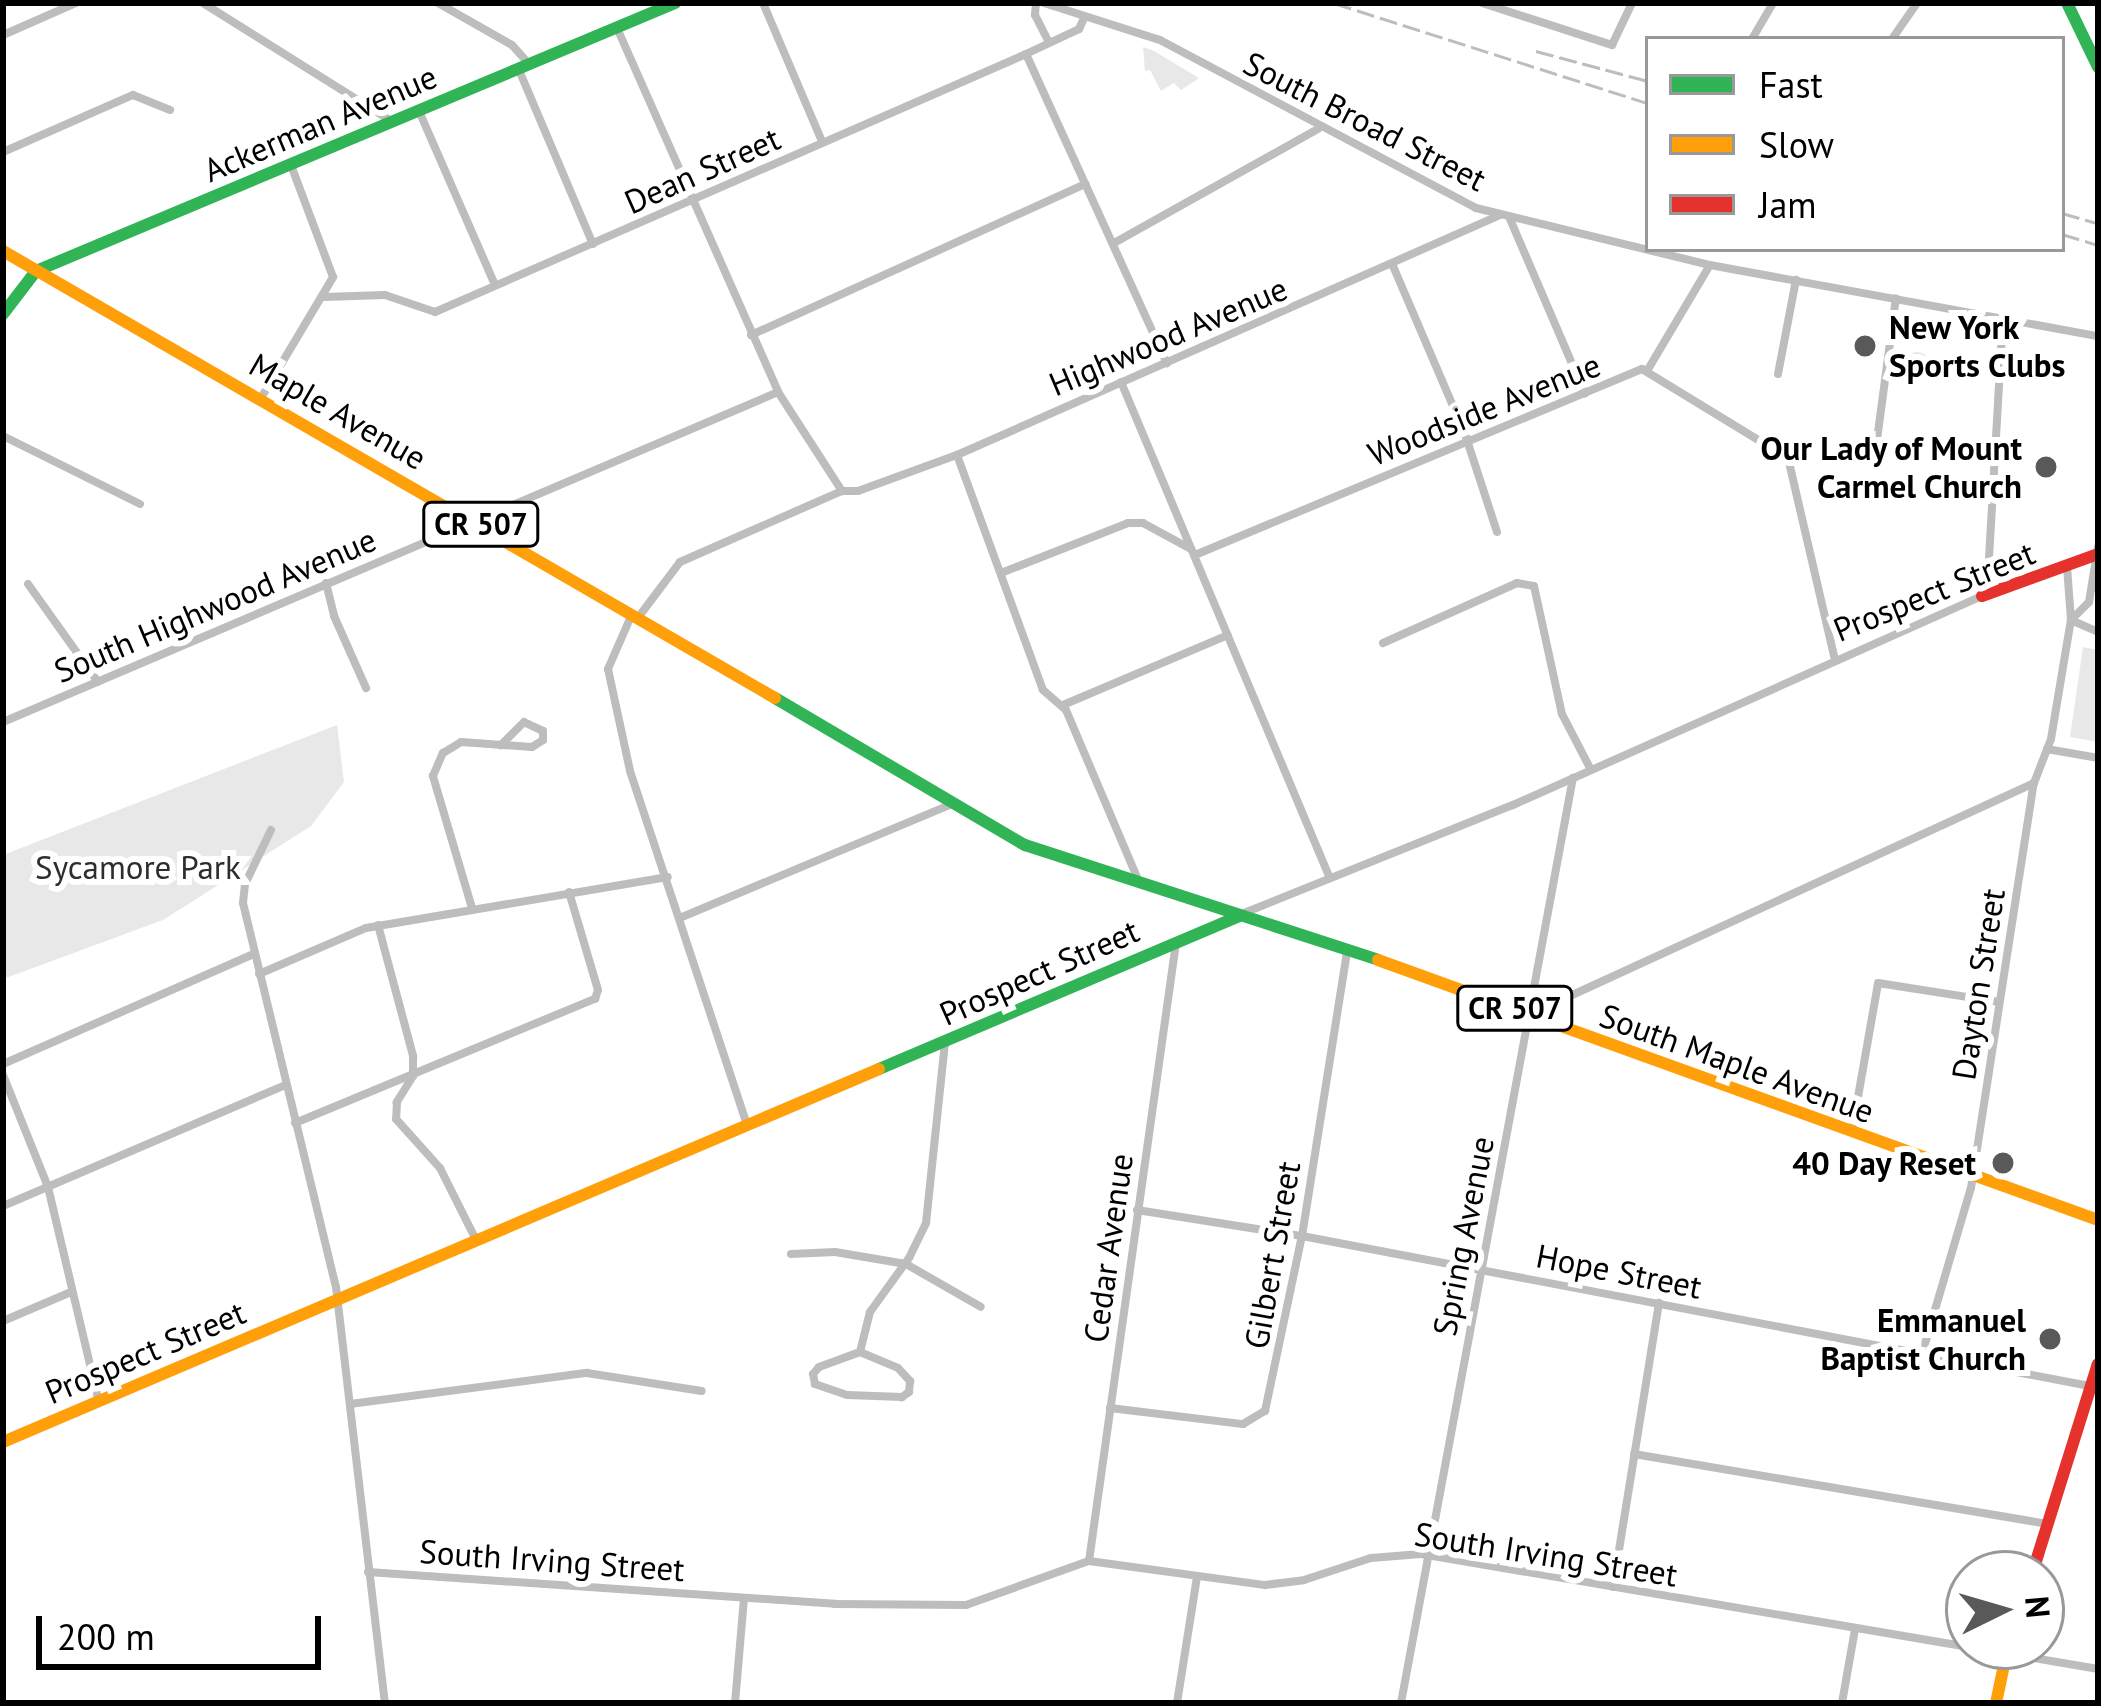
<!DOCTYPE html>
<html>
<head>
<meta charset="utf-8">
<style>
	body { margin:0 }
	#map { position:relative; width:2101px; height:1706px; overflow:hidden; background:#fff; font-family:"PT Sans",sans-serif }
	div>[style] { position:absolute }
	[style*='--x'] { left:calc(var(--x)*1px); top:calc(var(--y)*1px); width:calc(var(--w)*1px); rotate:calc(var(--a)*1deg) }
	.green>* { inset:0; background:#e8e8e8 }
	.round { border-radius:50% }
	.street>* { height:8px; margin:-4px; padding:0 4px; transform-origin:4px; border-radius:4px; background:#bdbdbd }
	.fast>* { height:12px; margin:-6px; padding:0 6px; transform-origin:6px; border-radius:6px; background:#30b455 }
	.slow>* { height:12px; margin:-6px; padding:0 6px; transform-origin:6px; border-radius:6px; background:#ff9f0a }
	.jam>* { height:12px; margin:-6px; padding:0 6px; transform-origin:6px; border-radius:6px; background:#e5322d }
	.rail>* { height:3px; margin-top:-1.5px; transform-origin:0; background:repeating-linear-gradient(90deg,#bdbdbd 0 18px,transparent 0 24px) }
	.dots>* { width:33px; height:33px; translate:-50% -50%; box-sizing:border-box; border:6px solid #fff; border-radius:50% }
	span { translate:-50% -50%; white-space:nowrap; text-align:center; line-height:1.15; -webkit-text-stroke:12px #fff; paint-order:stroke }
	.shield-label span { padding:3px 9px; background:#fff; border:3px solid; border-radius:9px; -webkit-text-stroke-width:0 }
	.shield-label { font-size:30px; color:#000; font-weight:700 }
	.street-label { font-size:33px; color:#000 }
	.poi-label { font-size:33px; color:#000; font-weight:700 }
	.left { translate:0 -50%; text-align:left }
	.right { translate:-100% -50%; text-align:right }
	.park-label { font-size:33px; color:#2d2d2d }
	.frame { position:absolute; inset:0; border:6px solid #000; pointer-events:none }
	.legend { position:absolute; left:1645px; top:36px; width:420px; height:216px; box-sizing:border-box; background:#fff; border:3px solid #999; margin:0; padding:15px 21px; list-style:none; font-size:36px; color:#000 }
	.legend li { display:flex; align-items:center; gap:24px; height:60px }
	.legend b { width:60px; border:3px solid #999 }
	.north { position:absolute; left:1945px; top:1550px; width:120px; height:120px; box-sizing:border-box; background:#fff; border:3px solid #999; border-radius:50%; rotate:85deg; font-size:33px; font-weight:700; line-height:48px; text-align:center; color:#000 }
	.north::after { content:''; display:block; margin:auto; width:42px; height:54px; background:#595959; clip-path:polygon(50% 0,100% 100%,50% 72%,0 100%) }
	.scale { position:absolute; left:36px; top:1616px; width:285px; height:54px; box-sizing:border-box; border:6px solid #000; border-top:0; padding-left:15px; font-size:36px; line-height:42px; white-space:nowrap; color:#000; -webkit-text-stroke:9px #fff; paint-order:stroke }
</style>
</head>
<body>
<div id="map">
	<div class="green">
		<i style="clip-path:polygon(1143px 47px,1154px 51px,1199px 78px,1181px 90px,1174px 83px,1161px 91px,1150px 70px,1145px 71px)"></i>
		<i class="round" style="left:1904px;top:352px;width:26px;height:26px"></i>
		<i style="clip-path:polygon(2083px 647px,2098px 650px,2098px 742px,2070px 737px)"></i>
		<i style="clip-path:polygon(337px 725px,344px 782px,311px 826px,163px 920px,3px 979px,3px 855px)"></i>
	</div>
	<div class="street">
		<i style="--x:203;--y:3;--w:222;--a:32.1"></i>
		<i style="--x:438;--y:3;--w:85;--a:29.6"></i>
		<i style="--x:512;--y:45;--w:25;--a:48"></i>
		<i style="--x:763;--y:3;--w:150;--a:66.9"></i>
		<i style="--x:1036;--y:3;--w:12;--a:95"></i>
		<i style="--x:1035;--y:15;--w:30;--a:63"></i>
		<i style="--x:1044;--y:3;--w:122;--a:17.7"></i>
		<i style="--x:1160;--y:40;--w:358;--a:28"></i>
		<i style="--x:1476;--y:208;--w:241;--a:13.7"></i>
		<i style="--x:1710;--y:265;--w:394;--a:10.4"></i>
		<i style="--x:1482;--y:3;--w:137;--a:17.9"></i>
		<i style="--x:1612;--y:45;--w:47;--a:-64.5"></i>
		<i style="--x:617;--y:28;--w:398;--a:66.1"></i>
		<i style="--x:778;--y:392;--w:118;--a:57.1"></i>
		<i style="--x:842;--y:491;--w:16;--a:0"></i>
		<i style="--x:858;--y:491;--w:105;--a:-20"></i>
		<i style="--x:957;--y:455;--w:594;--a:-23.84"></i>
		<i style="--x:3;--y:35;--w:80;--a:-23.7"></i>
		<i style="--x:1752;--y:39;--w:42;--a:-59.7"></i>
		<i style="--x:1892;--y:39;--w:44;--a:-55.2"></i>
		<i style="--x:1026;--y:54;--w:340;--a:65.5"></i>
		<i style="--x:519;--y:70;--w:189;--a:67"></i>
		<i style="--x:419;--y:111;--w:190;--a:66.4"></i>
		<i style="--x:3;--y:152;--w:142;--a:-23.7"></i>
		<i style="--x:133;--y:95;--w:40;--a:22"></i>
		<i style="--x:1510;--y:219;--w:190;--a:66.8"></i>
		<i style="--x:1114;--y:243;--w:234;--a:-29.2"></i>
		<i style="--x:1393;--y:266;--w:183;--a:66.8"></i>
		<i style="--x:1465;--y:434;--w:103;--a:71.9"></i>
		<i style="--x:324;--y:297;--w:61;--a:-1.9"></i>
		<i style="--x:385;--y:295;--w:53;--a:18.8"></i>
		<i style="--x:435;--y:312;--w:645;--a:-23.58"></i>
		<i style="--x:1026;--y:54;--w:59;--a:-25.3"></i>
		<i style="--x:1079;--y:29;--w:14;--a:-65"></i>
		<i style="--x:751;--y:335;--w:367;--a:-24.3"></i>
		<i style="--x:1647;--y:371;--w:123;--a:-59.3"></i>
		<i style="--x:1778;--y:374;--w:96;--a:-79.2"></i>
		<i style="--x:1121;--y:382;--w:536;--a:67.17"></i>
		<i style="--x:261;--y:398;--w:141;--a:-59.2"></i>
		<i style="--x:333;--y:277;--w:120;--a:-110.6"></i>
		<i style="--x:3;--y:436;--w:153;--a:26.4"></i>
		<i style="--x:957;--y:455;--w:250;--a:69.9"></i>
		<i style="--x:1043;--y:690;--w:30;--a:41"></i>
		<i style="--x:1066;--y:710;--w:185;--a:67"></i>
		<i style="--x:1875;--y:455;--w:158;--a:-82.4"></i>
		<i style="--x:1195;--y:555;--w:484;--a:-22.6"></i>
		<i style="--x:1642;--y:369;--w:171;--a:31.4"></i>
		<i style="--x:1788;--y:458;--w:207;--a:76.9"></i>
		<i style="--x:1001;--y:573;--w:136;--a:-21.5"></i>
		<i style="--x:1128;--y:523;--w:15;--a:0"></i>
		<i style="--x:1143;--y:523;--w:55;--a:28.4"></i>
		<i style="--x:326;--y:583;--w:34;--a:76"></i>
		<i style="--x:334;--y:616;--w:79;--a:66"></i>
		<i style="--x:28;--y:584;--w:120;--a:54.5"></i>
		<i style="--x:1987;--y:593;--w:274;--a:-86.7"></i>
		<i style="--x:632;--y:614;--w:60;--a:113.6"></i>
		<i style="--x:608;--y:669;--w:104;--a:77.8"></i>
		<i style="--x:630;--y:771;--w:372;--a:71.7"></i>
		<i style="--x:640;--y:615;--w:66;--a:-53"></i>
		<i style="--x:680;--y:562;--w:177;--a:-23.7"></i>
		<i style="--x:2071;--y:620;--w:25;--a:-45"></i>
		<i style="--x:2089;--y:602;--w:56;--a:-80.7"></i>
		<i style="--x:2071;--y:620;--w:30;--a:24"></i>
		<i style="--x:1383;--y:643;--w:147;--a:-24.1"></i>
		<i style="--x:1517;--y:583;--w:17;--a:10"></i>
		<i style="--x:1534;--y:586;--w:131;--a:77.7"></i>
		<i style="--x:1562;--y:714;--w:63;--a:62.6"></i>
		<i style="--x:1063;--y:705;--w:179;--a:-23"></i>
		<i style="--x:3;--y:722;--w:842;--a:-23.06"></i>
		<i style="--x:2047;--y:749;--w:52;--a:10"></i>
		<i style="--x:271;--y:830;--w:60;--a:115.7"></i>
		<i style="--x:245;--y:884;--w:19;--a:96"></i>
		<i style="--x:243;--y:903;--w:395;--a:76.4"></i>
		<i style="--x:336;--y:1287;--w:419;--a:83.3"></i>
		<i style="--x:472;--y:908;--w:138;--a:-106.5"></i>
		<i style="--x:433;--y:776;--w:25;--a:-67"></i>
		<i style="--x:443;--y:753;--w:21;--a:-31"></i>
		<i style="--x:461;--y:742;--w:71;--a:4"></i>
		<i style="--x:532;--y:747;--w:13;--a:-32"></i>
		<i style="--x:543;--y:740;--w:9;--a:-90"></i>
		<i style="--x:543;--y:731;--w:21;--a:-155"></i>
		<i style="--x:524;--y:722;--w:33;--a:135"></i>
		<i style="--x:1244;--y:913;--w:290;--a:-21.9"></i>
		<i style="--x:1513;--y:805;--w:513;--a:-24.02"></i>
		<i style="--x:682;--y:917;--w:293;--a:-22.7"></i>
		<i style="--x:378;--y:925;--w:136;--a:75"></i>
		<i style="--x:413;--y:1056;--w:20;--a:90"></i>
		<i style="--x:413;--y:1076;--w:31;--a:122"></i>
		<i style="--x:397;--y:1102;--w:17;--a:93"></i>
		<i style="--x:396;--y:1119;--w:66;--a:48.1"></i>
		<i style="--x:440;--y:1168;--w:80;--a:63.4"></i>
		<i style="--x:259;--y:974;--w:116;--a:-23.3"></i>
		<i style="--x:366;--y:928;--w:306;--a:-9.6"></i>
		<i style="--x:1533;--y:1013;--w:551;--a:-24.66"></i>
		<i style="--x:3;--y:1064;--w:273;--a:-23.7"></i>
		<i style="--x:3;--y:1075;--w:121;--a:68.1"></i>
		<i style="--x:48;--y:1187;--w:218;--a:76.7"></i>
		<i style="--x:295;--y:1123;--w:325;--a:-22.5"></i>
		<i style="--x:595;--y:999;--w:9;--a:-72"></i>
		<i style="--x:598;--y:990;--w:102;--a:-106.5"></i>
		<i style="--x:1852;--y:1131;--w:150;--a:-80"></i>
		<i style="--x:1878;--y:983;--w:122;--a:8.9"></i>
		<i style="--x:3;--y:1206;--w:307;--a:-23.2"></i>
		<i style="--x:1137;--y:1210;--w:167;--a:9"></i>
		<i style="--x:1302;--y:1236;--w:802;--a:10.78"></i>
		<i style="--x:791;--y:1254;--w:44;--a:-2.6"></i>
		<i style="--x:835;--y:1252;--w:72;--a:9.6"></i>
		<i style="--x:906;--y:1264;--w:86;--a:29.8"></i>
		<i style="--x:3;--y:1321;--w:74;--a:-23.1"></i>
		<i style="--x:860;--y:1352;--w:41;--a:-76"></i>
		<i style="--x:870;--y:1312;--w:67;--a:-54.2"></i>
		<i style="--x:909;--y:1258;--w:39;--a:-64"></i>
		<i style="--x:926;--y:1223;--w:182;--a:-84"></i>
		<i style="--x:860;--y:1352;--w:41;--a:22.8"></i>
		<i style="--x:898;--y:1368;--w:18;--a:47"></i>
		<i style="--x:910;--y:1381;--w:11;--a:95"></i>
		<i style="--x:909;--y:1392;--w:9;--a:144"></i>
		<i style="--x:902;--y:1397;--w:55;--a:-177.9"></i>
		<i style="--x:847;--y:1395;--w:34;--a:-161"></i>
		<i style="--x:815;--y:1384;--w:10;--a:-101"></i>
		<i style="--x:813;--y:1374;--w:9;--a:-49"></i>
		<i style="--x:819;--y:1367;--w:44;--a:-20.1"></i>
		<i style="--x:1922;--y:1354;--w:173;--a:-73.6"></i>
		<i style="--x:1971;--y:1188;--w:410;--a:-81.2"></i>
		<i style="--x:2034;--y:783;--w:47;--a:-68.9"></i>
		<i style="--x:2051;--y:739;--w:121;--a:-80.5"></i>
		<i style="--x:2071;--y:620;--w:53;--a:-94.3"></i>
		<i style="--x:350;--y:1404;--w:239;--a:-7.5"></i>
		<i style="--x:587;--y:1373;--w:116;--a:8.9"></i>
		<i style="--x:1110;--y:1408;--w:134;--a:6.9"></i>
		<i style="--x:1243;--y:1424;--w:26;--a:-31"></i>
		<i style="--x:1265;--y:1411;--w:179;--a:-78.1"></i>
		<i style="--x:1302;--y:1236;--w:289;--a:-81"></i>
		<i style="--x:1634;--y:1454;--w:418;--a:9.6"></i>
		<i style="--x:1089;--y:1561;--w:624;--a:-81.99"></i>
		<i style="--x:368;--y:1572;--w:468;--a:3.9"></i>
		<i style="--x:835;--y:1604;--w:131;--a:0.4"></i>
		<i style="--x:966;--y:1605;--w:131;--a:-19.7"></i>
		<i style="--x:1089;--y:1561;--w:178;--a:7.8"></i>
		<i style="--x:1265;--y:1585;--w:39;--a:-7"></i>
		<i style="--x:1304;--y:1580;--w:71;--a:-18.2"></i>
		<i style="--x:1371;--y:1558;--w:50;--a:-4.6"></i>
		<i style="--x:1421;--y:1554;--w:687;--a:9.64"></i>
		<i style="--x:1613;--y:1587;--w:288;--a:-80.8"></i>
		<i style="--x:735;--y:1703;--w:105;--a:-85.1"></i>
		<i style="--x:1177;--y:1703;--w:128;--a:-81"></i>
		<i style="--x:1401;--y:1703;--w:941;--a:-79.47"></i>
		<i style="--x:1842;--y:1703;--w:75;--a:-80"></i>
	</div>
	<div class="fast">
		<i style="--x:2067;--y:3;--w:71;--a:64.2"></i>
		<i style="--x:3;--y:314;--w:54;--a:-52.5"></i>
		<i style="--x:36;--y:271;--w:693;--a:-22.75"></i>
		<i style="--x:775;--y:698;--w:290;--a:30.5"></i>
		<i style="--x:1025;--y:845;--w:371;--a:18"></i>
		<i style="--x:879;--y:1069;--w:391;--a:-23"></i>
	</div>
	<div class="slow">
		<i style="--x:3;--y:251;--w:892;--a:30.07"></i>
		<i style="--x:1378;--y:960;--w:766;--a:19.86"></i>
		<i style="--x:3;--y:1442;--w:952;--a:-23.06"></i>
		<i style="--x:1996;--y:1703;--w:58;--a:-78.1"></i>
	</div>
	<div class="jam">
		<i style="--x:1982;--y:596;--w:123;--a:-19.9"></i>
		<i style="--x:2032;--y:1574;--w:220;--a:-72.6"></i>
	</div>
	<div class="rail">
		<i style="--x:1334;--y:3;--w:330;--a:17.7"></i>
		<i style="--x:1536;--y:51;--w:116;--a:15"></i>
		<i style="--x:2062;--y:213;--w:37;--a:16"></i>
		<i style="--x:2062;--y:234;--w:38;--a:17"></i>
	</div>
	<div class="dots">
		<i style="left:1865px;top:346px;background:#595959"></i>
		<i style="left:2046px;top:467px;background:#595959"></i>
		<i style="left:2003px;top:1163px;background:#595959"></i>
		<i style="left:2050px;top:1339px;background:#595959"></i>
	</div>
	<div class="shield-label">
		<span style="left:481px;top:524px">CR 507</span>
		<span style="left:1515px;top:1008px">CR 507</span>
	</div>
	<div class="street-label">
		<span style="left:1365px;top:121px;rotate:27deg">South Broad Street</span>
		<span style="left:320px;top:123px;rotate:-23deg">Ackerman Avenue</span>
		<span style="left:702px;top:170px;rotate:-24deg">Dean Street</span>
		<span style="left:1168px;top:336px;rotate:-23deg">Highwood Avenue</span>
		<span style="left:1484px;top:409px;rotate:-22deg">Woodside Avenue</span>
		<span style="left:338px;top:411px;rotate:30deg">Maple Avenue</span>
		<span style="left:1934px;top:591px;rotate:-22deg">Prospect Street</span>
		<span style="left:215px;top:605px;rotate:-23deg">South Highwood Avenue</span>
		<span style="left:1039px;top:972px;rotate:-24deg">Prospect Street</span>
		<span style="left:1978px;top:984px;rotate:-81deg">Dayton Street</span>
		<span style="left:1737px;top:1063px;rotate:20deg">South Maple Avenue</span>
		<span style="left:1463px;top:1236px;rotate:-79deg">Spring Avenue</span>
		<span style="left:1108px;top:1248px;rotate:-82deg">Cedar Avenue</span>
		<span style="left:1272px;top:1255px;rotate:-80deg">Gilbert Street</span>
		<span style="left:1619px;top:1271px;rotate:11deg">Hope Street</span>
		<span style="left:145px;top:1352px;rotate:-23deg">Prospect Street</span>
		<span style="left:1546px;top:1554px;rotate:9deg">South Irving Street</span>
		<span style="left:552px;top:1560px;rotate:4deg">South Irving Street</span>
	</div>
	<div class="poi-label">
		<span class="left" style="left:1889px;top:346px">New York<br>Sports Clubs</span>
		<span class="right" style="left:2022px;top:467px">Our Lady of Mount<br>Carmel Church</span>
		<span class="right" style="left:1976px;top:1163px">40 Day Reset</span>
		<span class="right" style="left:2026px;top:1339px">Emmanuel<br>Baptist Church</span>
	</div>
	<div class="park-label">
		<span style="left:138px;top:867px">Sycamore Park</span>
	</div>
	<div class="frame"></div>
	<ul class="legend">
	<li><b style="height:15px;background:#30b455"></b>Fast</li>
	<li><b style="height:15px;background:#ff9f0a"></b>Slow</li>
	<li><b style="height:15px;background:#e5322d"></b>Jam</li>
	</ul>
	<div class="north">N</div>
	<div class="scale">200 m</div>
</div>
</body>
</html>
